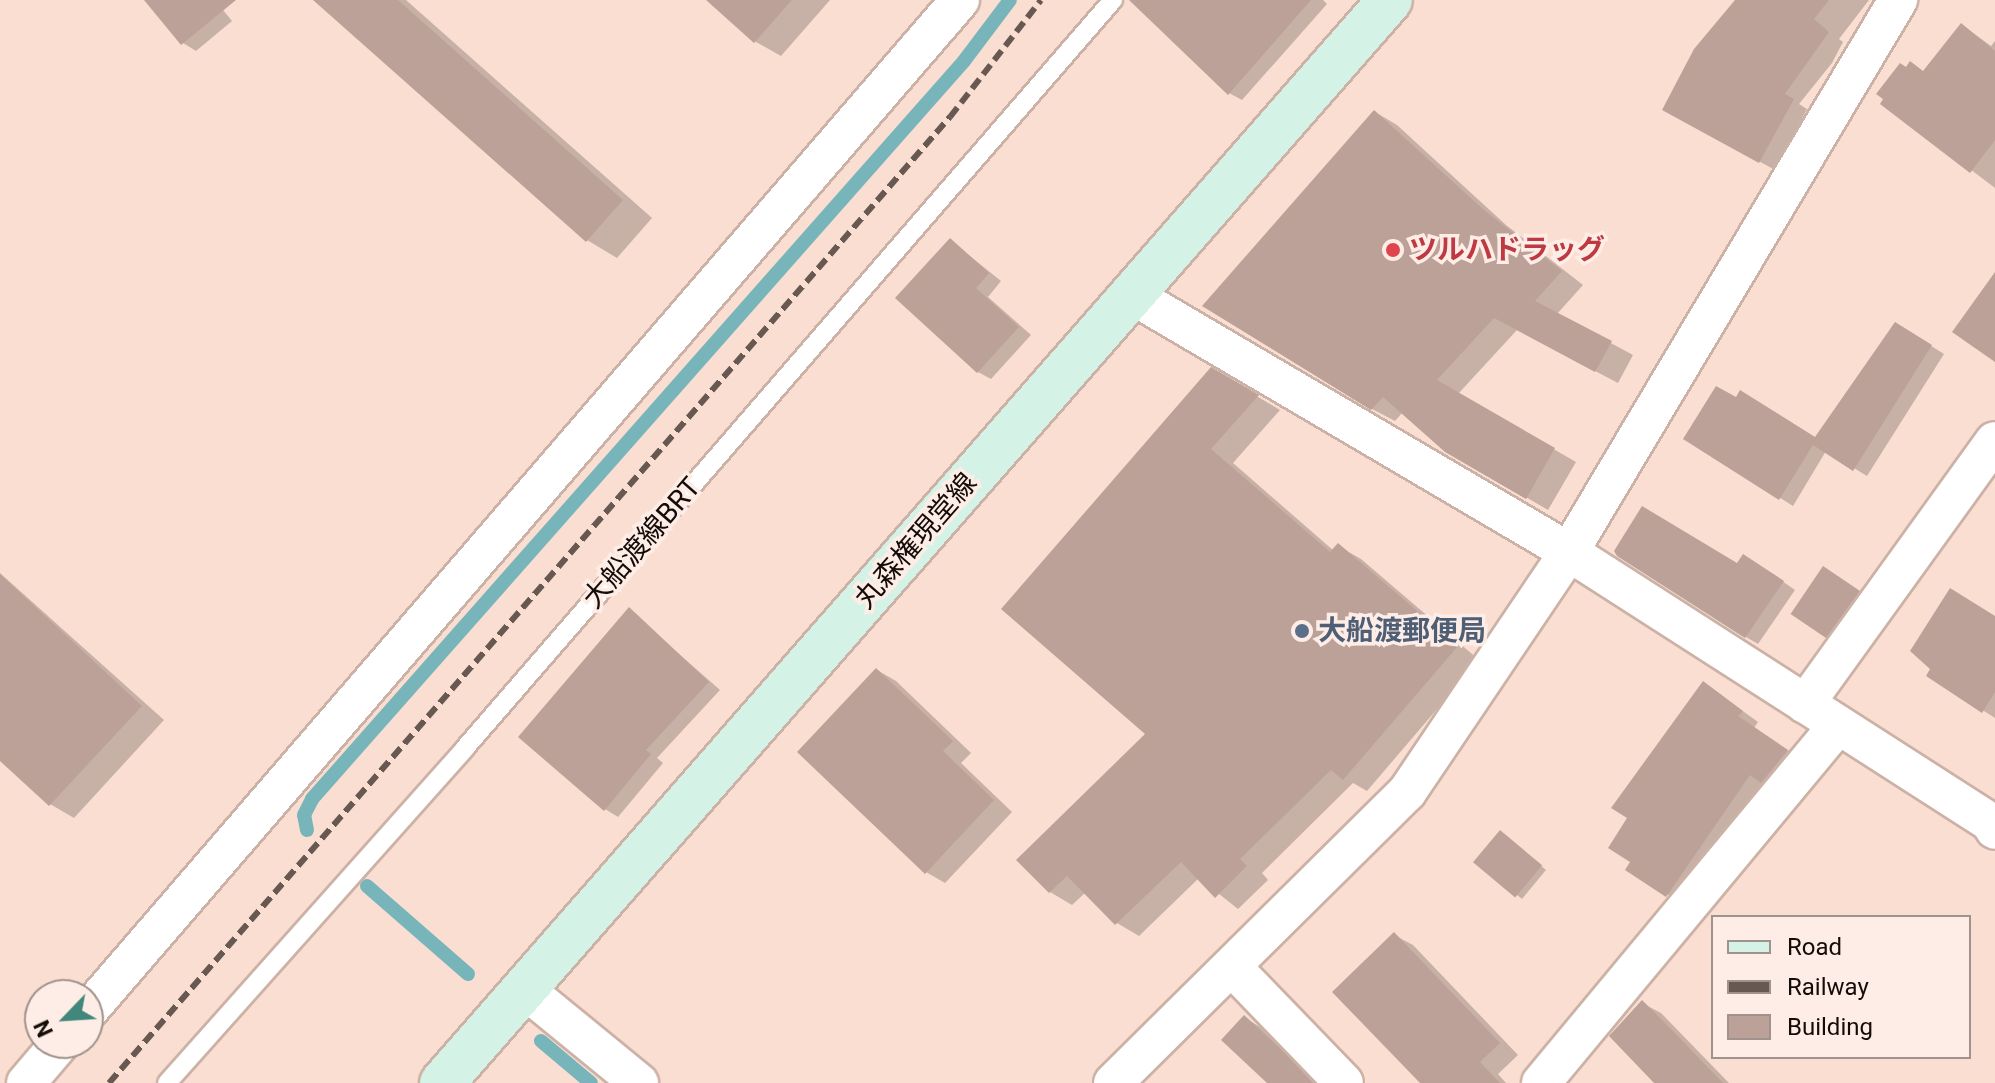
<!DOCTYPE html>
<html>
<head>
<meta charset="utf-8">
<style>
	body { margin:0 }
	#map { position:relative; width:1995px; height:1083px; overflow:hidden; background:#f9ded1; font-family:Roboto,"Noto Sans JP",sans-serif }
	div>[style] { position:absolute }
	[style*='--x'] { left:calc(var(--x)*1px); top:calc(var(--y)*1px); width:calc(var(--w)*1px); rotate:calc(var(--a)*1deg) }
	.shadow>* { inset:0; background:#0003 }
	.stream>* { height:14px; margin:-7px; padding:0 7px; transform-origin:7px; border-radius:7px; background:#77b5ba }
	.building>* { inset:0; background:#bca198; transform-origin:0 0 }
	.roads { filter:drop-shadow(2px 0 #ccb2a6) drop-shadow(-2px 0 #ccb2a6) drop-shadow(0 2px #ccb2a6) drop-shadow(0 -2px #ccb2a6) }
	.lane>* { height:18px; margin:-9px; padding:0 9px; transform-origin:9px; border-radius:9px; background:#fff }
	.street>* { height:38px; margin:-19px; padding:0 19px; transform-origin:19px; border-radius:19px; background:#fff }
	.secondary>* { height:44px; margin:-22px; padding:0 22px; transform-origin:22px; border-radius:22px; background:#d4f2e5 }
	.rail>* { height:6px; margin-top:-3px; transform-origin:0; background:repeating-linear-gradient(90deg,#675851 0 12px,transparent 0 18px) }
	.dots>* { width:22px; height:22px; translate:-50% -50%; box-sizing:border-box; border:4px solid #feede6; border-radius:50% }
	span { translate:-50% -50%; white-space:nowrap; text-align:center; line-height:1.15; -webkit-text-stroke:7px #feede6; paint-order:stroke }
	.health-label { font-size:28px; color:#be3a42; font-weight:700 }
	.left { translate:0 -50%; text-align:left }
	.street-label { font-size:28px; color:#140c08 }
	.service-label { font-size:28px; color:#4e5e75; font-weight:700 }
	.legend { position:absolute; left:1711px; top:915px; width:260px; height:144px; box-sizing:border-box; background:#feede6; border:2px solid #a0938d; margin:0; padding:10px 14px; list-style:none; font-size:24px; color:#140c08 }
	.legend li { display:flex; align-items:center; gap:16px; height:40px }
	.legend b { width:40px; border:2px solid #a0938d }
	.north { position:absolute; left:24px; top:979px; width:80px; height:80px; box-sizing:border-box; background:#feede6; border:2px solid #a0938d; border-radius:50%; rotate:245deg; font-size:22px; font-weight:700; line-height:32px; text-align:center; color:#140c08 }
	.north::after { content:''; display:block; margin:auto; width:28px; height:36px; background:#42877b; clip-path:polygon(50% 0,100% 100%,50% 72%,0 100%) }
</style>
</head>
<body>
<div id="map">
	<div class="shadow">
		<i style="clip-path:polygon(160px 0,215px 0,232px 21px,196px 51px,183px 43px)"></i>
		<i style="clip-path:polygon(316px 0,406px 0,652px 218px,617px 258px,587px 240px)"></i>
		<i style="clip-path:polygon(709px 0,830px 0,781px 56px,756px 42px)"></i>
		<i style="clip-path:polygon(1163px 0,1323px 0,1327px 4px,1242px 100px,1229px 93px)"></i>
		<i style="clip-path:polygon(1736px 0,1869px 0,1839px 39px,1843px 42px,1832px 63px,1799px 104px,1807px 109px,1775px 170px,1664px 109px)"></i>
		<i style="clip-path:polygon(1962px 25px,1991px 46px,1995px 41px,1995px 188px,1883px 103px,1907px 69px,1924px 72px)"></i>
		<i style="clip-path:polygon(1375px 112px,1397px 125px,1506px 225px,1583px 285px,1557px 314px,1633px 355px,1618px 383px,1517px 330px,1458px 394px,1576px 462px,1548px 510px,1446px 450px,1403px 412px,1395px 421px,1372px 409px)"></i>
		<i style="clip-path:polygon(950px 240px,1001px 281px,988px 297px,1031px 335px,991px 379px,978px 372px)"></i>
		<i style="clip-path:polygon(1909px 332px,1944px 354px,1867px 476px,1826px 451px,1793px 506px,1686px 438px,1736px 400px,1816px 440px)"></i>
		<i style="clip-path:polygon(1211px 369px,1280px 410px,1233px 463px,1334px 551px,1338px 546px,1361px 559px,1479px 660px,1367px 791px,1353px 783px,1262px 873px,1268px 880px,1238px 909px,1199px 878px,1139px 936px,1117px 923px,1086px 892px,1072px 905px,1050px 892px,1148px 734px)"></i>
		<i style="clip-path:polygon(1757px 564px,1795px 590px,1758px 644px,1746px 637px,1738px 565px)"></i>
		<i style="clip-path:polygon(0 573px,164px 720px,74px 818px,50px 804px,0 758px)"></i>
		<i style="clip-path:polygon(1837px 576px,1871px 599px,1840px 644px,1827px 636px)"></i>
		<i style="clip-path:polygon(629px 610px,720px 690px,657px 758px,663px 763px,618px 817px,605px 809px)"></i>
		<i style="clip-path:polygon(1995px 618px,1995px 718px,1929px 676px)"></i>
		<i style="clip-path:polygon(877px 670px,896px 681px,971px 753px,961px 763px,1012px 812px,945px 883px,926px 872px)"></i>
		<i style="clip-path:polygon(1704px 683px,1758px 722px,1754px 728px,1804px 761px,1684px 905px,1628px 869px,1632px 862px,1630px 818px)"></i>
		<i style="clip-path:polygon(1506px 836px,1546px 870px,1522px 899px,1476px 862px)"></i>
		<i style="clip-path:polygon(1394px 935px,1413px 945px,1518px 1055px,1498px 1074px,1506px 1083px,1422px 1083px)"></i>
		<i style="clip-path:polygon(1642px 1003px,1661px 1013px,1729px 1083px,1657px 1083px)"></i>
		<i style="clip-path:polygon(1245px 1018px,1262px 1028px,1318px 1083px,1270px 1083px)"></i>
	</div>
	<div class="stream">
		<i style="--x:307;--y:830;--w:15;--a:-101"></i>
		<i style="--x:304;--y:815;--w:18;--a:-63"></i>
		<i style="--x:312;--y:799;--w:985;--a:-48.54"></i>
		<i style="--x:964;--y:61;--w:76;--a:-53"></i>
		<i style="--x:367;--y:886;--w:134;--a:41.1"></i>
		<i style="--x:541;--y:1041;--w:65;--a:40"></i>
	</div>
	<div class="building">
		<i style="clip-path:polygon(144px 0,236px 0,181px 45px)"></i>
		<i style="clip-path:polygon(313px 0,398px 0,623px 200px,586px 242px)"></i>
		<i style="clip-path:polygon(706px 0,792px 0,754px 43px)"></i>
		<i style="clip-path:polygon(1129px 0,1311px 0,1228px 95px)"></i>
		<i style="clip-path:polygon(1735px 0,1829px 0,1814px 19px,1829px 32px,1785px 94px,1794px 99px,1759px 163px,1662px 110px,1694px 49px)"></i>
		<i style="clip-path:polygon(1961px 23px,1995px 51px,1995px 140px,1970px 173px,1880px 104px,1883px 99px,1876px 94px,1900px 63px,1906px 67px,1910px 61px,1923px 71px)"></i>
		<i style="clip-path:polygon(1374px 110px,1484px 210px,1562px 271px,1535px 301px,1612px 341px,1595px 372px,1494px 318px,1437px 380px,1555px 448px,1526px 499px,1445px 452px,1383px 397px,1371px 410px,1202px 306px)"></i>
		<i style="clip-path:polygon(950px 238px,989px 273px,976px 288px,1019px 327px,977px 373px,895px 298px)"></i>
		<i style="clip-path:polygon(1995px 272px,1995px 362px,1952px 332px)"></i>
		<i style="clip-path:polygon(1895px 322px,1932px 345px,1853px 471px,1813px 445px,1779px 500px,1683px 439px,1716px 386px,1736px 397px,1740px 390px,1815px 437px)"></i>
		<i style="clip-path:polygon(1211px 367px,1259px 395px,1211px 449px,1330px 552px,1338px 543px,1458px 646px,1343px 780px,1331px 770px,1240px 859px,1247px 866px,1215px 898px,1181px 862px,1115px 925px,1067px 876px,1049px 893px,1016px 860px,1145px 734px,1001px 609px)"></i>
		<i style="clip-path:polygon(1642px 506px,1737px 563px,1743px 554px,1784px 581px,1745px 638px,1617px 556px,1614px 551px)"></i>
		<i style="left:1823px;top:566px;width:45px;height:58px;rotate:34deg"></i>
		<i style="clip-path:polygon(0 574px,142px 706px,49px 806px,0 761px)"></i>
		<i style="clip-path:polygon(1950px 588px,1995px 616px,1995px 692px,1982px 713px,1926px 676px,1930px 669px,1910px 651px)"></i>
		<i style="clip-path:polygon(629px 607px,709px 682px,646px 750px,651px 754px,604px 811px,518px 737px)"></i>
		<i style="clip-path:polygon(876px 668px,953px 741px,943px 751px,994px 800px,925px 874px,797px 752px)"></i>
		<i style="clip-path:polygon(1703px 681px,1743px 711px,1738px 716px,1788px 750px,1761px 783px,1750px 775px,1666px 897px,1625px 870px,1630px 862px,1608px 848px,1627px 818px,1611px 808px)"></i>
		<i style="left:1500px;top:830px;width:55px;height:42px;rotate:40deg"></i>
		<i style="clip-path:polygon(1394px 932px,1500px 1043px,1480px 1062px,1500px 1083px,1420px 1083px,1332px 992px)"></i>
		<i style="clip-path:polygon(1642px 1000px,1668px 1026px,1723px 1083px,1654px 1083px,1609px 1036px)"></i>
		<i style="clip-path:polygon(1244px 1015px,1280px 1048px,1313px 1083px,1267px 1083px,1221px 1040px)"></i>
	</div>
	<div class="roads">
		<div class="lane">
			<i style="--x:167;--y:1083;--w:448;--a:-48.3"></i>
			<i style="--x:465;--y:748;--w:990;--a:-49.1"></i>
		</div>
		<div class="street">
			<i style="--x:1132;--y:295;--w:507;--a:30.46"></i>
			<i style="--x:1569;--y:552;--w:500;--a:32.67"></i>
			<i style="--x:1990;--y:822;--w:9;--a:58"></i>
			<i style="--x:1805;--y:704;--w:324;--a:-54.2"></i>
			<i style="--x:1232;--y:967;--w:161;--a:46"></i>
			<i style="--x:523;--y:988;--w:150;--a:39.3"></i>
			<i style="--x:88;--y:1011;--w:1335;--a:-49.22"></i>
			<i style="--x:26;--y:1083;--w:52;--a:-49.6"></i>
			<i style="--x:1113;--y:1083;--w:414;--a:-44.7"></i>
			<i style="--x:1407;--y:792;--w:290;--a:-56"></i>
			<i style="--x:1569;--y:552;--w:643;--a:-59.2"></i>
			<i style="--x:1541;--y:1083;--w:465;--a:-50.3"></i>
		</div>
		<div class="secondary">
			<i style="--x:442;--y:1083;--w:1439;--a:-48.8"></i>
		</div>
	</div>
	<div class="rail">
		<i style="--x:109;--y:1083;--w:1281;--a:-48.96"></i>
		<i style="--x:950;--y:117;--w:148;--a:-52.1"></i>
	</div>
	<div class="dots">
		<i style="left:1393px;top:250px;background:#e0444e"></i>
		<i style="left:1302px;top:631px;background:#5c6f8a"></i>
	</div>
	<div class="health-label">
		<span class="left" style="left:1409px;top:250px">ツルハドラッグ</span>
	</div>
	<div class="street-label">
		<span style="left:916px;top:541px;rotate:-49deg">丸森権現堂線</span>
		<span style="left:642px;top:543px;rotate:-49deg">大船渡線BRT</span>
	</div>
	<div class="service-label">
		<span class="left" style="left:1318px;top:631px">大船渡郵便局</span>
	</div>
	<ul class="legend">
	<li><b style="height:10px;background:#d4f2e5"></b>Road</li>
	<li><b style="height:10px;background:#675851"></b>Railway</li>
	<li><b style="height:22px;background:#bca198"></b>Building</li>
	</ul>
	<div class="north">N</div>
</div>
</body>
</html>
